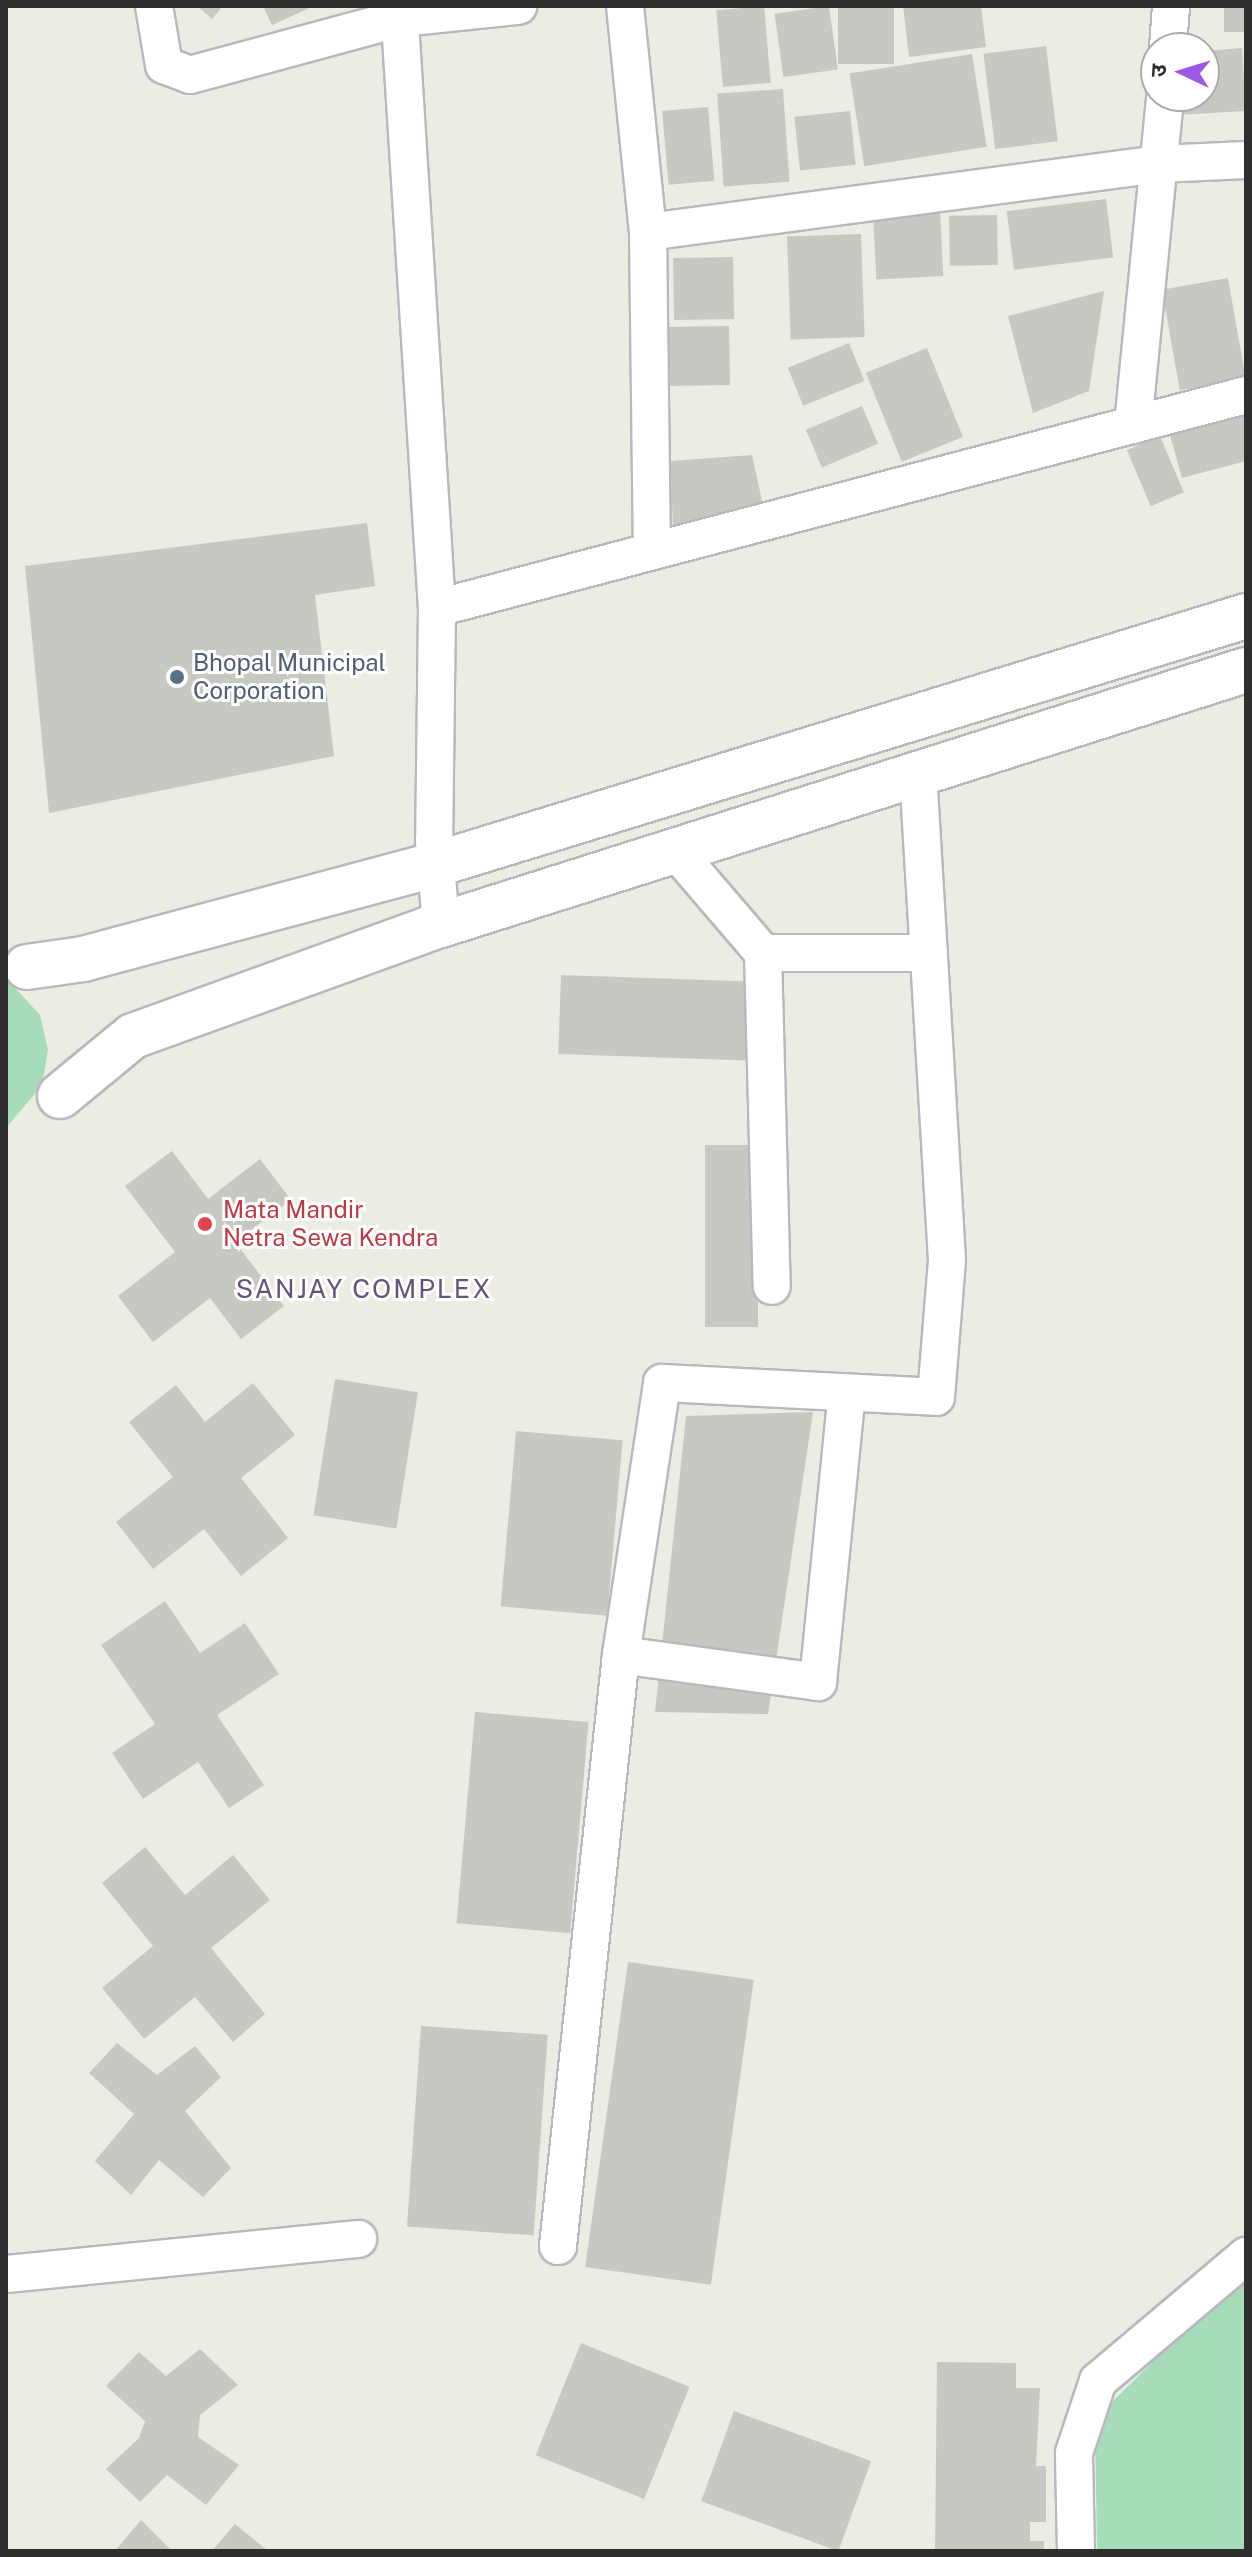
<!DOCTYPE html>
<html>
<head>
<meta charset="utf-8">
<style>
	body { margin:0 }
	#map { position:relative; width:1252px; height:2557px; overflow:hidden; background:#ebede3; font-family:"Public Sans","Noto Sans Devanagari",sans-serif }
	div>[style] { position:absolute }
	[style*='--x'] { left:calc(var(--x)*1px); top:calc(var(--y)*1px); width:calc(var(--w)*1px); rotate:calc(var(--a)*1deg) }
	.green>* { inset:0; background:#a6dcb9 }
	.building>* { inset:0; background:#c6c9c1; transform-origin:0 0 }
	.roads { filter:drop-shadow(2px 0 #bbb6c0) drop-shadow(-2px 0 #bbb6c0) drop-shadow(0 2px #bbb6c0) drop-shadow(0 -2px #bbb6c0) }
	.street>* { height:36px; margin:-18px; padding:0 18px; transform-origin:18px; border-radius:18px; background:#fff }
	.secondary>* { height:44px; margin:-22px; padding:0 22px; transform-origin:22px; border-radius:22px; background:#fff }
	.dots>* { width:22px; height:22px; translate:-50% -50%; box-sizing:border-box; border:4px solid #fff; border-radius:50% }
	span { translate:-50% -50%; white-space:nowrap; text-align:center; line-height:1.15; -webkit-text-stroke:6px #fff; paint-order:stroke }
	.service-label { font-size:24px; color:#4e5e75 }
	.left { translate:0 -50%; text-align:left }
	.health-label { font-size:24px; color:#be3a42 }
	.neighbourhood-label { font-size:26px; color:#66537a; letter-spacing:2px }
	.frame { position:absolute; inset:0; border:8px solid #2e2e2e; pointer-events:none }
	.north { position:absolute; left:1140px; top:32px; width:80px; height:80px; box-sizing:border-box; background:#fff; border:2px solid #ababab; border-radius:50%; rotate:274deg; font-size:22px; font-weight:700; line-height:32px; text-align:center; color:#2e2e2e }
	.north::after { content:''; display:block; margin:auto; width:28px; height:36px; background:#9d58e5; clip-path:polygon(50% 0,100% 100%,50% 72%,0 100%) }
</style>
</head>
<body>
<div id="map">
	<div class="green">
		<i style="clip-path:polygon(6px 978px,40px 1015px,48px 1050px,42px 1085px,6px 1128px)"></i>
		<i style="clip-path:polygon(1246px 2269px,1246px 2551px,1097px 2551px,1095px 2419px)"></i>
	</div>
	<div class="building">
		<i style="clip-path:polygon(197px 6px,223px 6px,212px 19px)"></i>
		<i style="clip-path:polygon(263px 6px,314px 6px,272px 25px)"></i>
		<i style="left:764px;top:6px;width:77px;height:48px;rotate:85deg"></i>
		<i style="left:829px;top:6px;width:64px;height:55px;rotate:82deg"></i>
		<i style="left:838px;top:6px;width:56px;height:58px"></i>
		<i style="clip-path:polygon(903px 6px,981px 6px,986px 47px,909px 57px)"></i>
		<i style="left:1224px;top:6px;width:22px;height:26px"></i>
		<i style="left:1046px;top:46px;width:96px;height:63px;rotate:83deg"></i>
		<i style="clip-path:polygon(1242px 48px,1246px 111px,1175px 115px,1174px 96px,1204px 96px,1204px 51px)"></i>
		<i style="left:972px;top:54px;width:94px;height:124px;rotate:81deg"></i>
		<i style="left:783px;top:89px;width:93px;height:66px;rotate:86deg"></i>
		<i style="left:708px;top:107px;width:74px;height:46px;rotate:85deg"></i>
		<i style="left:850px;top:111px;width:54px;height:56px;rotate:84deg"></i>
		<i style="left:1106px;top:199px;width:59px;height:100px;rotate:83deg"></i>
		<i style="left:940px;top:213px;width:63px;height:67px;rotate:87deg"></i>
		<i style="left:997px;top:215px;width:50px;height:48px;rotate:89deg"></i>
		<i style="left:861px;top:234px;width:103px;height:74px;rotate:88deg"></i>
		<i style="left:733px;top:257px;width:62px;height:60px;rotate:89deg"></i>
		<i style="left:1228px;top:278px;width:102px;height:67px;rotate:80deg"></i>
		<i style="clip-path:polygon(1104px 291px,1089px 391px,1033px 413px,1008px 316px)"></i>
		<i style="left:729px;top:326px;width:59px;height:64px;rotate:89deg"></i>
		<i style="left:849px;top:343px;width:41px;height:66px;rotate:68deg"></i>
		<i style="left:927px;top:348px;width:96px;height:66px;rotate:68deg"></i>
		<i style="left:862px;top:406px;width:41px;height:61px;rotate:67deg"></i>
		<i style="clip-path:polygon(1246px 414px,1246px 461px,1182px 478px,1170px 435px)"></i>
		<i style="left:1160px;top:436px;width:61px;height:36px;rotate:67deg"></i>
		<i style="clip-path:polygon(752px 455px,764px 510px,673px 526px,670px 461px)"></i>
		<i style="clip-path:polygon(367px 523px,375px 586px,315px 595px,334px 756px,49px 813px,25px 566px)"></i>
		<i style="left:561px;top:975px;width:189px;height:79px;rotate:2deg"></i>
		<i style="left:705px;top:1145px;width:53px;height:182px"></i>
		<i style="clip-path:polygon(172px 1151px,208px 1199px,260px 1159px,291px 1200px,235px 1242px,284px 1306px,241px 1339px,210px 1298px,153px 1342px,118px 1296px,175px 1252px,125px 1186px)"></i>
		<i style="left:335px;top:1379px;width:84px;height:138px;rotate:9deg"></i>
		<i style="clip-path:polygon(253px 1383px,295px 1435px,241px 1478px,288px 1538px,241px 1576px,204px 1529px,153px 1569px,116px 1522px,173px 1477px,129px 1422px,176px 1385px,205px 1422px)"></i>
		<i style="clip-path:polygon(813px 1412px,768px 1714px,655px 1712px,686px 1416px)"></i>
		<i style="left:516px;top:1431px;width:107px;height:176px;rotate:5deg"></i>
		<i style="clip-path:polygon(165px 1601px,200px 1653px,245px 1623px,279px 1674px,217px 1715px,264px 1785px,229px 1808px,198px 1762px,143px 1799px,112px 1753px,155px 1724px,101px 1645px)"></i>
		<i style="left:475px;top:1712px;width:114px;height:212px;rotate:5deg"></i>
		<i style="clip-path:polygon(145px 1847px,185px 1895px,233px 1855px,270px 1900px,211px 1948px,265px 2014px,233px 2042px,195px 1997px,144px 2039px,102px 1988px,153px 1946px,102px 1883px)"></i>
		<i style="left:628px;top:1962px;width:127px;height:308px;rotate:8deg"></i>
		<i style="left:421px;top:2026px;width:127px;height:201px;rotate:4deg"></i>
		<i style="clip-path:polygon(117px 2043px,157px 2075px,195px 2046px,221px 2077px,185px 2111px,231px 2168px,203px 2197px,159px 2160px,131px 2195px,95px 2161px,134px 2114px,89px 2073px)"></i>
		<i style="left:581px;top:2343px;width:117px;height:121px;rotate:22deg"></i>
		<i style="clip-path:polygon(200px 2349px,238px 2385px,200px 2415px,198px 2437px,239px 2465px,206px 2505px,167px 2475px,140px 2502px,106px 2469px,139px 2438px,145px 2421px,106px 2386px,139px 2352px,166px 2376px)"></i>
		<i style="clip-path:polygon(937px 2362px,1016px 2363px,1016px 2388px,1040px 2388px,1036px 2466px,1046px 2466px,1046px 2522px,1030px 2522px,1030px 2541px,1044px 2541px,1044px 2551px,935px 2551px)"></i>
		<i style="left:734px;top:2411px;width:146px;height:96px;rotate:20deg"></i>
		<i style="clip-path:polygon(141px 2520px,172px 2551px,115px 2551px)"></i>
		<i style="clip-path:polygon(235px 2524px,268px 2551px,212px 2551px)"></i>
	</div>
	<div class="roads">
		<div class="street">
			<i style="--x:154;--y:6;--w:60;--a:80.4"></i>
			<i style="--x:164;--y:65;--w:28;--a:21"></i>
			<i style="--x:190;--y:75;--w:219;--a:-15.1"></i>
			<i style="--x:401;--y:18;--w:118;--a:-5.9"></i>
			<i style="--x:399;--y:6;--w:603;--a:86.39"></i>
			<i style="--x:437;--y:608;--w:233;--a:90.7"></i>
			<i style="--x:434;--y:841;--w:84;--a:85.2"></i>
			<i style="--x:625;--y:6;--w:227;--a:84.2"></i>
			<i style="--x:648;--y:232;--w:316;--a:89.3"></i>
			<i style="--x:1168;--y:48;--w:42;--a:-85.9"></i>
			<i style="--x:648;--y:232;--w:516;--a:-7.58"></i>
			<i style="--x:1159;--y:164;--w:87;--a:-2.6"></i>
			<i style="--x:1133;--y:425;--w:331;--a:-84.4"></i>
			<i style="--x:437;--y:608;--w:837;--a:-14.75"></i>
			<i style="--x:674;--y:849;--w:137;--a:49.4"></i>
			<i style="--x:763;--y:953;--w:166;--a:0"></i>
			<i style="--x:763;--y:953;--w:333;--a:88.5"></i>
			<i style="--x:621;--y:1655;--w:199;--a:7.8"></i>
			<i style="--x:818;--y:1682;--w:290;--a:-84.3"></i>
			<i style="--x:558;--y:2246;--w:594;--a:-83.92"></i>
			<i style="--x:621;--y:1655;--w:275;--a:-81.4"></i>
			<i style="--x:662;--y:1383;--w:274;--a:2.9"></i>
			<i style="--x:936;--y:1397;--w:137;--a:-85.4"></i>
			<i style="--x:947;--y:1260;--w:488;--a:-93.4"></i>
			<i style="--x:6;--y:2274;--w:354;--a:-5.7"></i>
			<i style="--x:1076;--y:2551;--w:98;--a:-91.2"></i>
			<i style="--x:1074;--y:2453;--w:76;--a:-71.6"></i>
			<i style="--x:1098;--y:2381;--w:194;--a:-40.2"></i>
		</div>
		<div class="secondary">
			<i style="--x:27;--y:967;--w:57;--a:-8.1"></i>
			<i style="--x:83;--y:959;--w:367;--a:-15"></i>
			<i style="--x:437;--y:864;--w:846;--a:-17.04"></i>
			<i style="--x:60;--y:1096;--w:94;--a:-39.4"></i>
			<i style="--x:133;--y:1036;--w:314;--a:-19.9"></i>
			<i style="--x:428;--y:929;--w:858;--a:-17.57"></i>
		</div>
	</div>
	<div class="dots">
		<i style="left:177px;top:677px;background:#5c6f8a"></i>
		<i style="left:205px;top:1224px;background:#e0444e"></i>
	</div>
	<div class="service-label">
		<span class="left" style="left:193px;top:677px">Bhopal Municipal<br>Corporation</span>
	</div>
	<div class="health-label">
		<span class="left" style="left:223px;top:1224px">Mata Mandir<br>Netra Sewa Kendra</span>
	</div>
	<div class="neighbourhood-label">
		<span style="left:364px;top:1289px">SANJAY COMPLEX</span>
	</div>
	<div class="frame"></div>
	<div class="north">उ</div>
</div>
</body>
</html>
